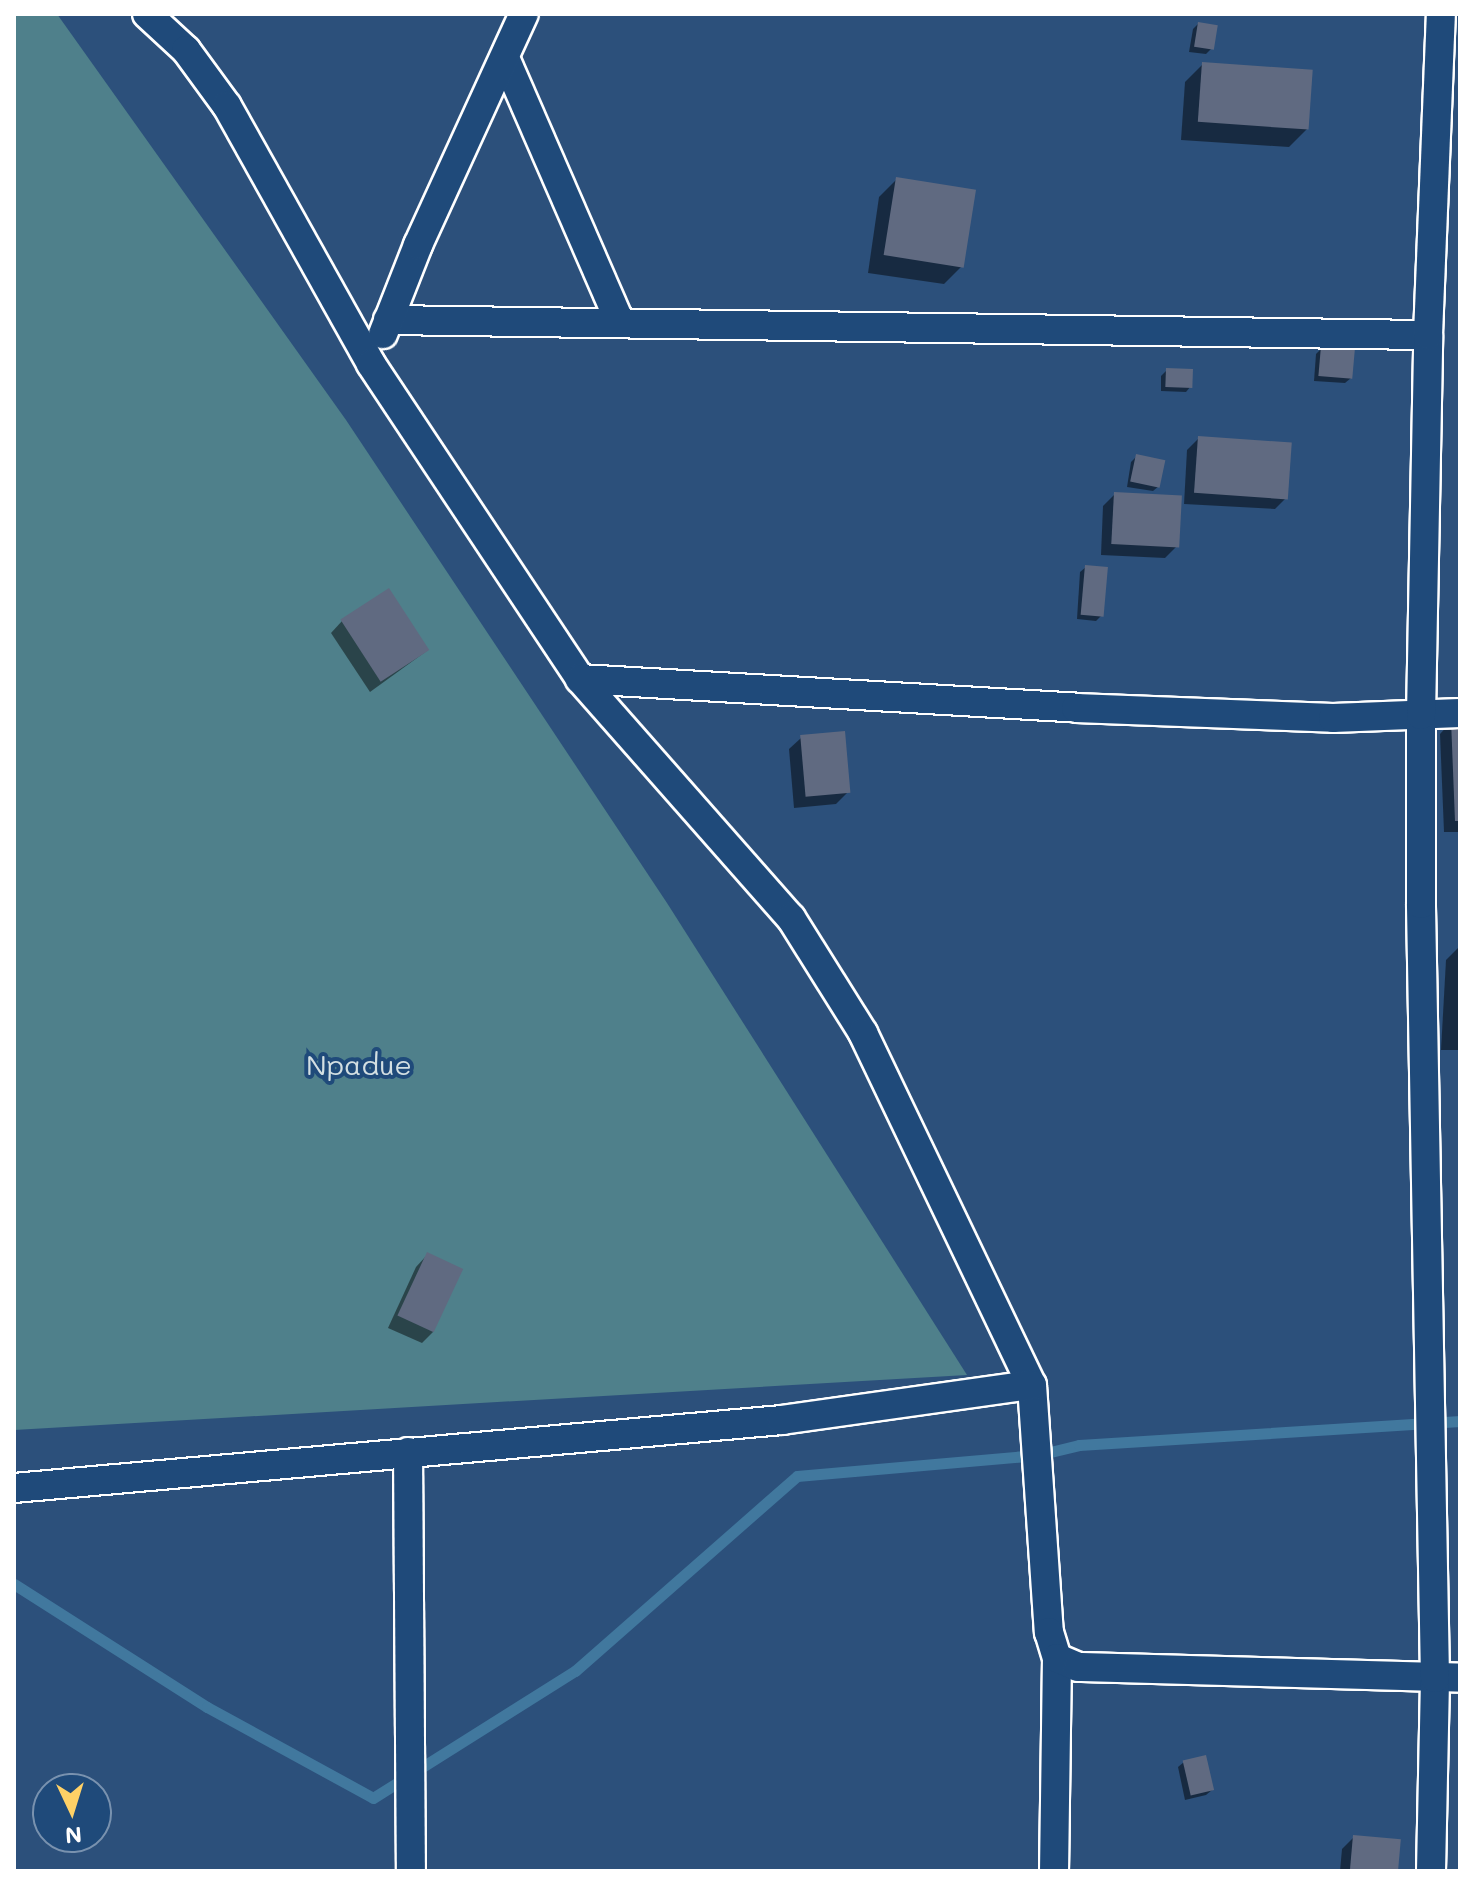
<!DOCTYPE html>
<html>
<head>
<meta charset="utf-8">
<style>
	body { margin:0 }
	#map { position:relative; width:1474px; height:1885px; overflow:hidden; background:#2c507b; font-family:Mali,sans-serif }
	div>[style] { position:absolute }
	[style*='--x'] { left:calc(var(--x)*1px); top:calc(var(--y)*1px); width:calc(var(--w)*1px); rotate:calc(var(--a)*1deg) }
	.green>* { inset:0; background:#4f808b }
	.shadow>* { inset:0; background:#0007 }
	.stream>* { height:11px; margin:-5.5px; padding:0 5.5px; transform-origin:5.5px; border-radius:5.5px; background:#41789e }
	.building>* { inset:0; background:#606a81; transform-origin:0 0 }
	.roads { filter:drop-shadow(2px 0 #fff) drop-shadow(-2px 0 #fff) drop-shadow(0 2px #fff) drop-shadow(0 -2px #fff) }
	.minor>* { height:28px; margin:-14px; padding:0 14px; transform-origin:14px; border-radius:14px; background:#1f4a7a }
	span { translate:-50% -50%; white-space:nowrap; text-align:center; line-height:1.15; -webkit-text-stroke:8px #1f4a7a; paint-order:stroke }
	.park-label { font-size:28px; color:#d3dfe2 }
	.frame { position:absolute; inset:0; border:16px solid #fff; pointer-events:none }
	.north { position:absolute; left:32px; top:1773px; width:80px; height:80px; box-sizing:border-box; background:#1f4a7a; border:2px solid #7992af; border-radius:50%; rotate:176deg; font-size:22px; font-weight:700; line-height:32px; text-align:center; color:#fff }
	.north::after { content:''; display:block; margin:auto; width:28px; height:36px; background:#ffd166; clip-path:polygon(50% 0,100% 100%,50% 72%,0 100%) }
</style>
</head>
<body>
<div id="map">
	<div class="green">
		<i style="clip-path:polygon(14px 14px,57px 14px,346px 420px,667px 903px,967px 1375px,14px 1430px)"></i>
	</div>
	<div class="shadow">
		<i style="clip-path:polygon(1198px 24px,1212px 48px,1206px 54px,1189px 52px,1193px 29px)"></i>
		<i style="clip-path:polygon(1203px 64px,1307px 129px,1289px 147px,1181px 140px,1185px 82px)"></i>
		<i style="clip-path:polygon(897px 179px,962px 266px,944px 284px,868px 273px,879px 197px)"></i>
		<i style="clip-path:polygon(1322px 348px,1351px 378px,1345px 383px,1314px 381px,1316px 354px)"></i>
		<i style="clip-path:polygon(1167px 370px,1191px 386px,1186px 392px,1161px 391px,1161px 376px)"></i>
		<i style="clip-path:polygon(1199px 438px,1287px 497px,1275px 509px,1184px 504px,1187px 450px)"></i>
		<i style="clip-path:polygon(1136px 457px,1159px 486px,1153px 491px,1127px 487px,1131px 462px)"></i>
		<i style="clip-path:polygon(1115px 494px,1177px 546px,1165px 558px,1101px 555px,1103px 506px)"></i>
		<i style="clip-path:polygon(1086px 567px,1102px 615px,1096px 621px,1077px 619px,1080px 572px)"></i>
		<i style="clip-path:polygon(342px 621px,428px 650px,370px 692px,331px 633px)"></i>
		<i style="clip-path:polygon(1451px 722px,1460px 722px,1460px 832px,1444px 832px,1440px 734px)"></i>
		<i style="clip-path:polygon(801px 738px,848px 792px,836px 804px,794px 808px,789px 749px)"></i>
		<i style="clip-path:polygon(1460px 946px,1460px 1050px,1441px 1050px,1446px 960px)"></i>
		<i style="clip-path:polygon(427px 1255px,434px 1331px,422px 1343px,388px 1328px,416px 1267px)"></i>
		<i style="clip-path:polygon(1184px 1762px,1212px 1790px,1206px 1795px,1185px 1800px,1178px 1767px)"></i>
		<i style="clip-path:polygon(1354px 1837px,1396px 1871px,1340px 1871px,1342px 1849px)"></i>
	</div>
	<div class="stream">
		<i style="--x:14;--y:1584;--w:229;--a:32.5"></i>
		<i style="--x:207;--y:1707;--w:189;--a:28.7"></i>
		<i style="--x:373;--y:1798;--w:239;--a:-32.2"></i>
		<i style="--x:575;--y:1671;--w:295;--a:-41.3"></i>
		<i style="--x:797;--y:1476;--w:242;--a:-5"></i>
		<i style="--x:1038;--y:1455;--w:42;--a:-13.7"></i>
		<i style="--x:1079;--y:1445;--w:382;--a:-3.6"></i>
	</div>
	<div class="building">
		<i style="left:1198px;top:22px;width:20px;height:25px;rotate:9deg"></i>
		<i style="left:1202px;top:62px;width:111px;height:60px;rotate:4deg"></i>
		<i style="left:896px;top:177px;width:81px;height:79px;rotate:9deg"></i>
		<i style="left:1321px;top:346px;width:34px;height:30px;rotate:5deg"></i>
		<i style="left:1166px;top:368px;width:27px;height:19px;rotate:2deg"></i>
		<i style="left:1198px;top:436px;width:94px;height:57px;rotate:4deg"></i>
		<i style="left:1136px;top:454px;width:30px;height:28px;rotate:12deg"></i>
		<i style="left:1114px;top:492px;width:68px;height:52px;rotate:3deg"></i>
		<i style="left:1085px;top:565px;width:23px;height:50px;rotate:5deg"></i>
		<i style="left:389px;top:588px;width:74px;height:58px;rotate:57deg"></i>
		<i style="clip-path:polygon(1451px 720px,1460px 720px,1460px 821px,1455px 821px)"></i>
		<i style="left:845px;top:731px;width:62px;height:45px;rotate:85deg"></i>
		<i style="left:427px;top:1252px;width:40px;height:70px;rotate:25deg"></i>
		<i style="left:1206px;top:1755px;width:36px;height:24px;rotate:77deg"></i>
		<i style="left:1353px;top:1835px;width:48px;height:36px;rotate:5deg"></i>
	</div>
	<div class="roads">
		<div class="minor">
			<i style="--x:147;--y:14;--w:53;--a:42.7"></i>
			<i style="--x:186;--y:50;--w:69;--a:53.8"></i>
			<i style="--x:227;--y:106;--w:295;--a:60.8"></i>
			<i style="--x:371;--y:364;--w:378;--a:56.4"></i>
			<i style="--x:580;--y:679;--w:319;--a:48.6"></i>
			<i style="--x:791;--y:918;--w:136;--a:57.9"></i>
			<i style="--x:863;--y:1033;--w:390;--a:64.4"></i>
			<i style="--x:1032;--y:1385;--w:248;--a:86.1"></i>
			<i style="--x:1049;--y:1632;--w:27;--a:73"></i>
			<i style="--x:1057;--y:1658;--w:213;--a:90.8"></i>
			<i style="--x:505;--y:58;--w:288;--a:66.5"></i>
			<i style="--x:388;--y:320;--w:1040;--a:0.83"></i>
			<i style="--x:383;--y:334;--w:96;--a:-68.5"></i>
			<i style="--x:418;--y:245;--w:254;--a:-65.4"></i>
			<i style="--x:580;--y:679;--w:497;--a:3.3"></i>
			<i style="--x:1076;--y:708;--w:257;--a:2.2"></i>
			<i style="--x:1333;--y:718;--w:127;--a:-2.3"></i>
			<i style="--x:408;--y:1452;--w:419;--a:89.6"></i>
			<i style="--x:14;--y:1488;--w:771;--a:-5.06"></i>
			<i style="--x:782;--y:1420;--w:252;--a:-8"></i>
			<i style="--x:1057;--y:1658;--w:23;--a:23"></i>
			<i style="--x:1078;--y:1667;--w:382;--a:1.6"></i>
			<i style="--x:1431;--y:1871;--w:193;--a:-88.8"></i>
			<i style="--x:1435;--y:1678;--w:774;--a:-91.04"></i>
			<i style="--x:1421;--y:904;--w:189;--a:-90"></i>
			<i style="--x:1421;--y:715;--w:380;--a:-88.9"></i>
			<i style="--x:1428;--y:335;--w:321;--a:-87.7"></i>
		</div>
	</div>
	<div class="park-label">
		<span style="left:359px;top:1064px">Npadue</span>
	</div>
	<div class="frame"></div>
	<div class="north">N</div>
</div>
</body>
</html>
